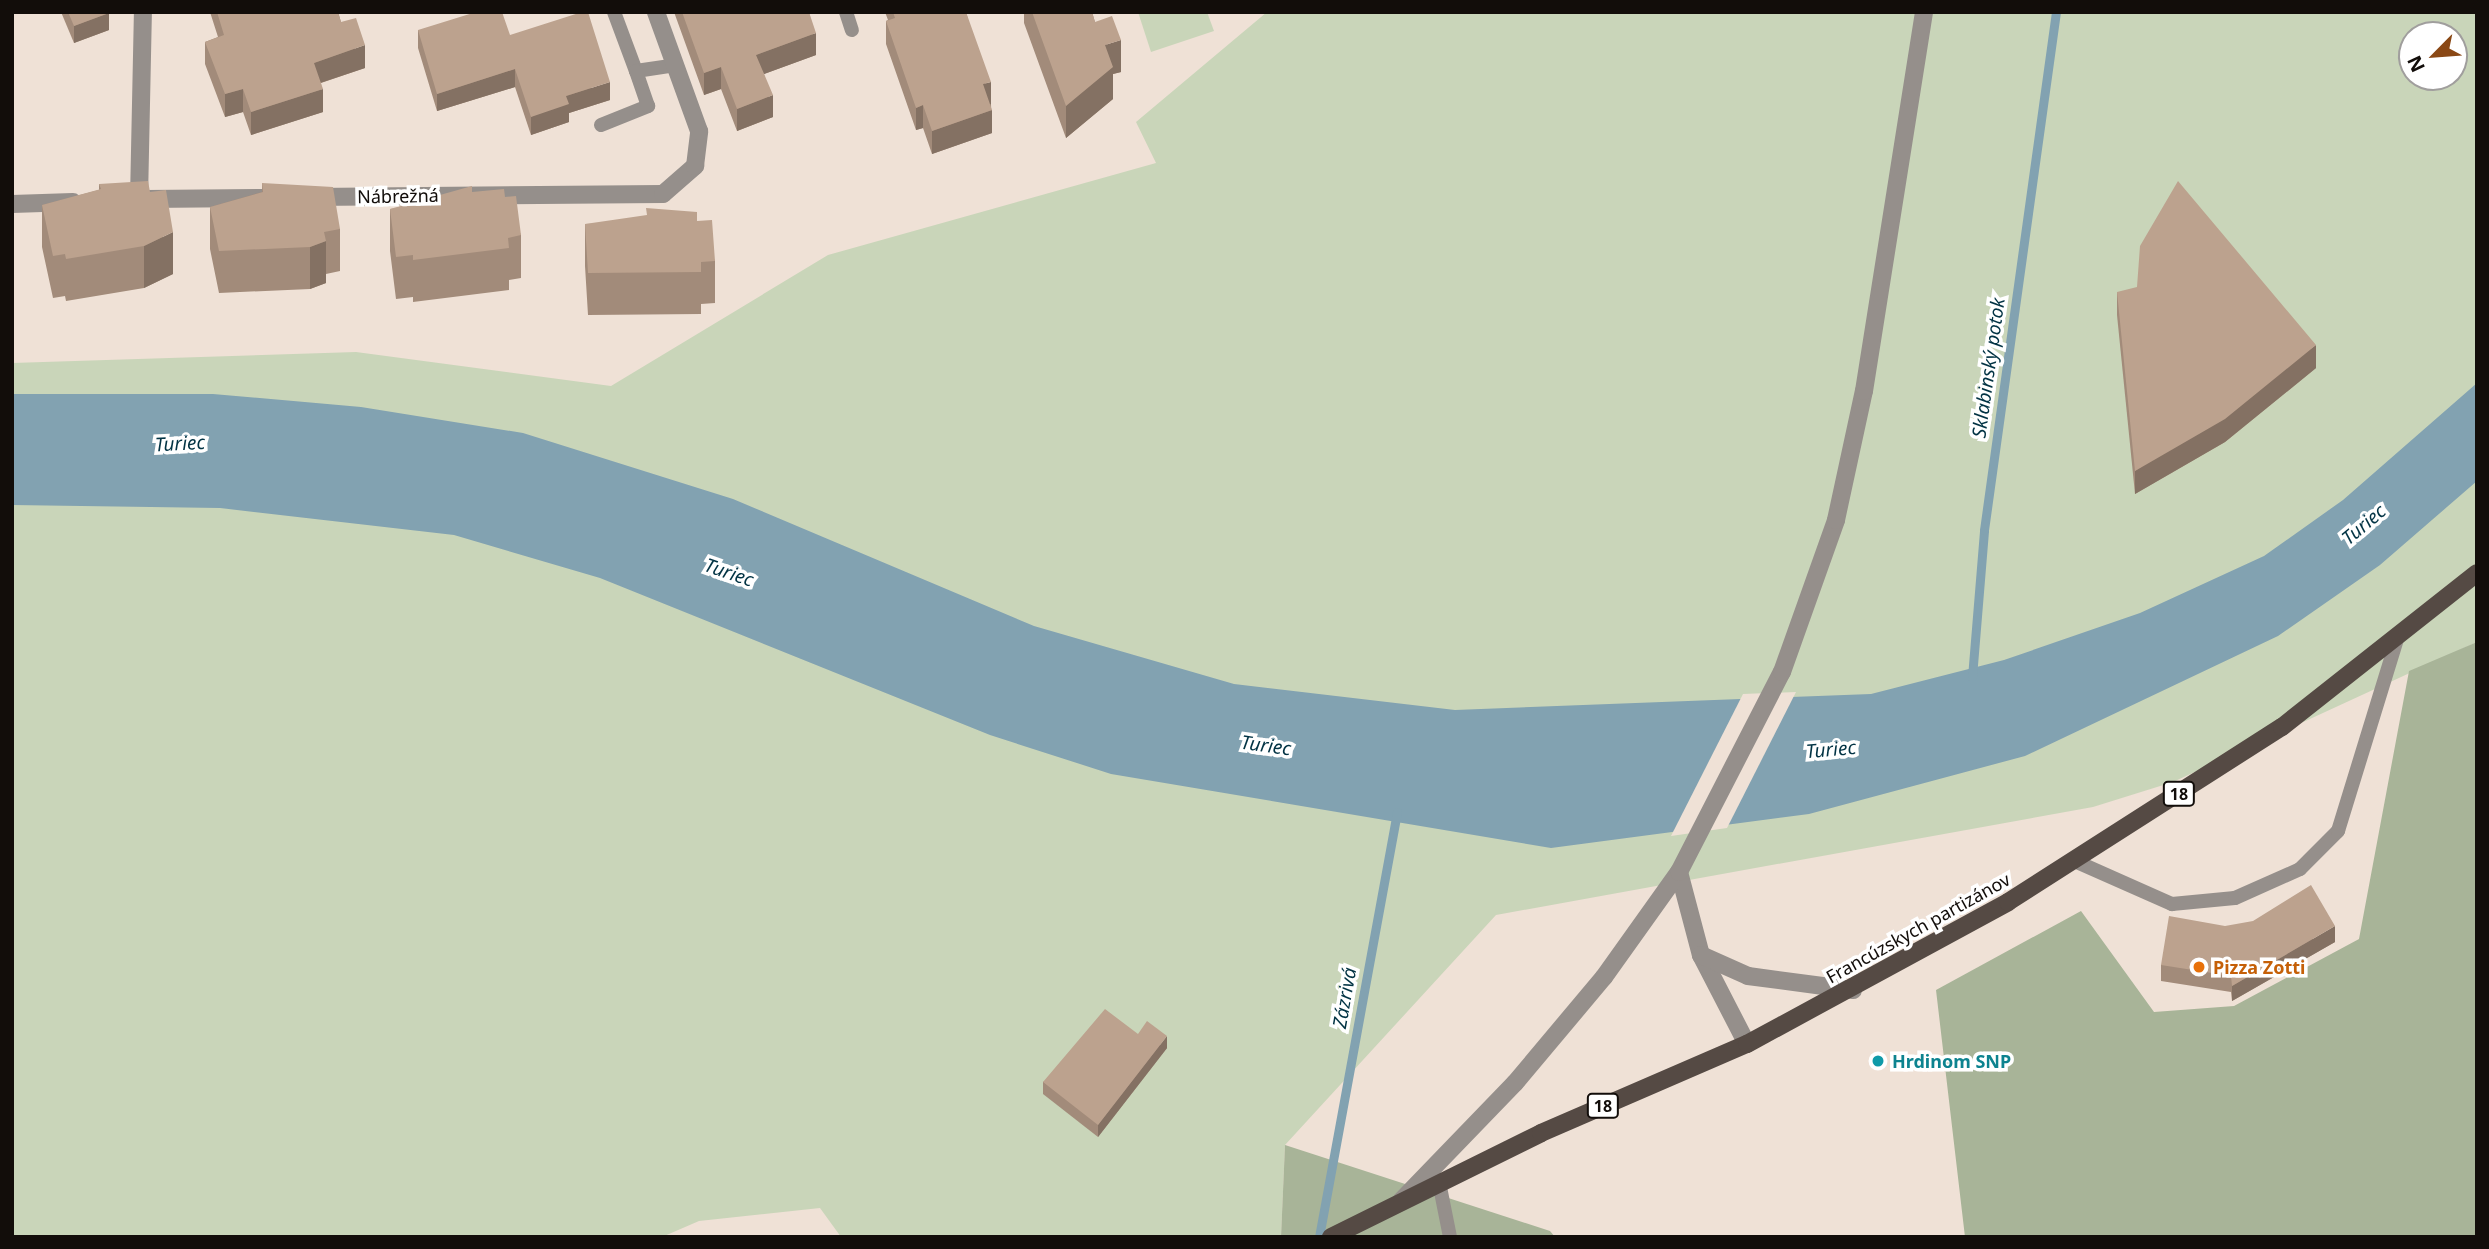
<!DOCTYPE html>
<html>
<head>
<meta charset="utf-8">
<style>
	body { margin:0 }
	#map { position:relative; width:2489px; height:1249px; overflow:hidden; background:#efe1d6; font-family:"Noto Sans",sans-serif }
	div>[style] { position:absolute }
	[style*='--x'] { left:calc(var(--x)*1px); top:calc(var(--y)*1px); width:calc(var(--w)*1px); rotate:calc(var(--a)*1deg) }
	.green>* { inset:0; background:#c9d5b9 }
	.forest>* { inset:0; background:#a8b498 }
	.water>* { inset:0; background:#82a2b1 }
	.pier>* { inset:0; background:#efe1d6 }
	.stream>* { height:9px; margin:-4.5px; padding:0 4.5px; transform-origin:4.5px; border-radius:4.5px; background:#82a2b1 }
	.service>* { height:14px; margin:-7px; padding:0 7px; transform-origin:7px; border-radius:7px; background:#958f8b }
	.minor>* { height:18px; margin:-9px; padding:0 9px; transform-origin:9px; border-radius:9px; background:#958f8b }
	.tertiary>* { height:18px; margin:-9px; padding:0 9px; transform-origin:9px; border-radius:9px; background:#958f8b }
	.primary>* { height:18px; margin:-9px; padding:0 9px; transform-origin:9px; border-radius:9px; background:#554a44 }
	.wall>* { inset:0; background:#a28b7a }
	.shaded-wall>* { inset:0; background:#847163 }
	.building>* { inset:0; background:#bca28e }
	.dots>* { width:19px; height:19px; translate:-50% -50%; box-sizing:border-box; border:4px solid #fff; border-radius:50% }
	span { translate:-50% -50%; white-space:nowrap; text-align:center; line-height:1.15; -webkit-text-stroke:7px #fff; paint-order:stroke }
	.shield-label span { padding:2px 5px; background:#fff; border:2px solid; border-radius:5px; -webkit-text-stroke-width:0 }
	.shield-label { font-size:16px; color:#120d0a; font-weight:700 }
	.street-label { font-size:18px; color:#120d0a }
	.food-label { font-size:18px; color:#c56008; font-weight:700 }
	.left { translate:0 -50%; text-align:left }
	.culture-label { font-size:18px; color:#0d838f; font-weight:700 }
	.water-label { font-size:19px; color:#023344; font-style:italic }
	.frame { position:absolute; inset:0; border:14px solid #120d0a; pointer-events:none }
	.north { position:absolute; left:2398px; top:21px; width:70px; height:70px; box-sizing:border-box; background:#fff; border:2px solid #a09e9d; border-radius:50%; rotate:245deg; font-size:19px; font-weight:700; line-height:28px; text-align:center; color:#120d0a }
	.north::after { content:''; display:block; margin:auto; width:24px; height:32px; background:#8a4815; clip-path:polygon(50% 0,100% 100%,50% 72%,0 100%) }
</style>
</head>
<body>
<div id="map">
	<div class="green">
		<i style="clip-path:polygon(1138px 12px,1207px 12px,1214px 31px,1151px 52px)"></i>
		<i style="clip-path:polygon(evenodd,1267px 12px,2477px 12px,2477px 642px,2173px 782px,2093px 807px,1496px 915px,1285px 1145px,1281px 1237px,841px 1237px,820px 1208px,699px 1221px,662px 1237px,12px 1237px,12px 363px,356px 352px,611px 386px,828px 255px,1156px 163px,1136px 122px,1267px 12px,2412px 35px,2454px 35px,2454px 77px,2412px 77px,2412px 35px)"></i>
	</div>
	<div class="forest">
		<i style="clip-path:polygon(2477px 642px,2477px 1237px,1965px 1237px,1936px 990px,2081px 911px,2154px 1012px,2234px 1006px,2359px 939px,2409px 671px)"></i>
		<i style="clip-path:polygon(1285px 1145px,1550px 1231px,1555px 1237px,1281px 1237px)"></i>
	</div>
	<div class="water">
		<i style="clip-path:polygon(2477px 383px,2477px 481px,2380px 565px,2278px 636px,2025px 756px,1809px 814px,1551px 848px,1111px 774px,990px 735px,600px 578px,454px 535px,220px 508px,12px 505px,12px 394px,213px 394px,361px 407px,523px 433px,733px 499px,1034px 626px,1234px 684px,1455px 710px,1871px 694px,2004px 660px,2140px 613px,2264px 556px,2343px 500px)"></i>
	</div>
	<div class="pier">
		<i style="clip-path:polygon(1796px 692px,1727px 828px,1671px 836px,1743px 694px)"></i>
	</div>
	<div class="stream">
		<i style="--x:1972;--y:677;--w:147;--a:-85.3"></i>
		<i style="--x:1984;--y:530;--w:523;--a:-82.09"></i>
		<i style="--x:1319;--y:1237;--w:432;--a:-79.6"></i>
	</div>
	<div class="service">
		<i style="--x:614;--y:12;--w:63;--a:69.6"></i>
		<i style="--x:636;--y:71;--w:40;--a:-8.5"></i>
		<i style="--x:846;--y:12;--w:19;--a:72"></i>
		<i style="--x:601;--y:125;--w:51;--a:-22"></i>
		<i style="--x:648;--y:106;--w:37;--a:-109"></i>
		<i style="--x:2077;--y:862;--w:104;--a:23.9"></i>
		<i style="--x:2172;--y:904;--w:63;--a:-5.4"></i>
		<i style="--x:2235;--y:898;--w:71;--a:-24"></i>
		<i style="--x:2300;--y:869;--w:54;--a:-45"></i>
		<i style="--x:2338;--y:831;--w:201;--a:-72.9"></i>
		<i style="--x:1439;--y:1182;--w:56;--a:78.7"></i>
	</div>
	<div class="minor">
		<i style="--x:311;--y:197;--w:352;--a:-0.5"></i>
		<i style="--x:663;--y:194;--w:43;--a:-41.2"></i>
		<i style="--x:695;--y:166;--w:35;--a:-83"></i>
		<i style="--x:699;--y:131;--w:127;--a:-109.9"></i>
		<i style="--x:139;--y:199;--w:187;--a:-88.8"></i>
		<i style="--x:146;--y:199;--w:119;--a:-0.5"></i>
		<i style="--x:12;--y:204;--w:61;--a:-1.9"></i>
	</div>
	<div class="tertiary">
		<i style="--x:1679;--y:872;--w:86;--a:75.2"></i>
		<i style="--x:1701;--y:955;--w:100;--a:62.7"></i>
		<i style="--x:1701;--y:955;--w:51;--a:24.1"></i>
		<i style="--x:1748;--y:976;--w:106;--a:7.6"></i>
		<i style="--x:1401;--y:1201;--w:164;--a:-46"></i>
		<i style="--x:1515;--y:1083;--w:138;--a:-50"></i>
		<i style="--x:1604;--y:977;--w:129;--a:-54.5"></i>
		<i style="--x:1679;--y:872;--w:225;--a:-62.8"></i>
		<i style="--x:1782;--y:672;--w:161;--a:-70.4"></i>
		<i style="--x:1836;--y:520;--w:132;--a:-77.8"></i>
		<i style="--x:1864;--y:391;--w:384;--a:-81"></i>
	</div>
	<div class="primary">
		<i style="--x:1331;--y:1237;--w:234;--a:-26.3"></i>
		<i style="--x:1541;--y:1133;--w:224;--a:-23.4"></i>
		<i style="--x:1747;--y:1044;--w:297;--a:-28.5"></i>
		<i style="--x:2008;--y:902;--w:325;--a:-32.6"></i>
		<i style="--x:2282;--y:727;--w:248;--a:-38.3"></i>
	</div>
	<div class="wall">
		<i style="clip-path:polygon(61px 12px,109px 12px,109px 30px,74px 43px)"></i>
		<i style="clip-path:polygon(210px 12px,338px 12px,341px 22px,365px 68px,321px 83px,323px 112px,251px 135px,243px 112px,225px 117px,205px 64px,205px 42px,218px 37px)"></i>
		<i style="clip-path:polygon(674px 12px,809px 12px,816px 55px,764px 74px,773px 117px,737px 131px,721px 89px,704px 95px)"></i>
		<i style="clip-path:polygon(885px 12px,966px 12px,991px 104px,992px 133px,932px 154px,923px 128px,916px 130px,886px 44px,886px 21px,888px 20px)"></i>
		<i style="clip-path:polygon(1024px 12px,1092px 12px,1095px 22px,1121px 72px,1113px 74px,1113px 99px,1066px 138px,1024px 23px)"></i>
		<i style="clip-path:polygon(418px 30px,510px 35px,610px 100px,569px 113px,569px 122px,531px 135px,515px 87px,437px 111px,418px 48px)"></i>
		<i style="clip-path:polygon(262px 183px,340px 229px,340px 271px,326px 274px,326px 283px,310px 289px,219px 293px,210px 249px,210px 207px,262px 192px)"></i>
		<i style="clip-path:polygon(99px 184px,150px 192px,173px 274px,144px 288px,66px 301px,65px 296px,53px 298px,42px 247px,42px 205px,99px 190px)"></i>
		<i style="clip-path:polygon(505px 197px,521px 235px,521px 278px,509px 280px,509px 290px,413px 302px,413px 297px,396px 299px,390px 251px,390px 209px)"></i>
		<i style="clip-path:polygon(697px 221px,715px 261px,715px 303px,701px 304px,701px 314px,588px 315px,585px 266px,585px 224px)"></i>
		<i style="clip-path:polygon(2117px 292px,2316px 368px,2225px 442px,2135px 494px,2117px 315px)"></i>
		<i style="clip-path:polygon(2225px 926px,2335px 942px,2232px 1001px,2231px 992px,2161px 981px,2161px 965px)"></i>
		<i style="clip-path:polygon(1138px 1034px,1167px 1048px,1098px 1137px,1043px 1094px,1043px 1082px)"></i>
	</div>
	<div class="shaded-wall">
		<i style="clip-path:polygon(109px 13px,109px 30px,74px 43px,74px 26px)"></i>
		<i style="clip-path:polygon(816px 33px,816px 55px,756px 77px,756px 55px)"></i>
		<i style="clip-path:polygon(1121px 40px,1121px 72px,1113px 74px,1113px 99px,1066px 138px,1066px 106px,1105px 45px)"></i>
		<i style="clip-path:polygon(365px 45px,365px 68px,314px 85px,314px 63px)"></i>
		<i style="clip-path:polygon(721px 67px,721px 89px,704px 95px,704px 73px)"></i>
		<i style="clip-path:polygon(515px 69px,515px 87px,437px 111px,437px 94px)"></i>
		<i style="clip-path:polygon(610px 82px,610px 100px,569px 113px,569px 122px,531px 135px,531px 117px,566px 96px)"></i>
		<i style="clip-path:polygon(991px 82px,991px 104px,983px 107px,983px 84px)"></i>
		<i style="clip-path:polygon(243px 89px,243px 112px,225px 117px,225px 94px)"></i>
		<i style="clip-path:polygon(323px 89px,323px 112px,251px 135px,251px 112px)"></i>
		<i style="clip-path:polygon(773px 95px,773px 117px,737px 131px,737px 109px)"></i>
		<i style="clip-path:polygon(923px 105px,923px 128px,916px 130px,916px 108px)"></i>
		<i style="clip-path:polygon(992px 110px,992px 133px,932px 154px,932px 131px)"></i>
		<i style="clip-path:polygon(173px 232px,173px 274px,144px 288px,144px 246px)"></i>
		<i style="clip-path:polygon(326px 241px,326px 283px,310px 289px,310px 247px)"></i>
		<i style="clip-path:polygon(2316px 345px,2316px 368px,2225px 442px,2135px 494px,2135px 471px)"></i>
		<i style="clip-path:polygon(2335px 926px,2335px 942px,2232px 1001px,2232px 986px)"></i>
		<i style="clip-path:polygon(1167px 1036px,1167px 1048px,1098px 1137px,1098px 1125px)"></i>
	</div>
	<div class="building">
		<i style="clip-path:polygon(68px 12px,109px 12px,109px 13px,74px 26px)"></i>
		<i style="clip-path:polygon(217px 12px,338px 12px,341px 22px,356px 18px,365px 45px,314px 63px,323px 89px,251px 112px,243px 89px,225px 94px,205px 42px,224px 35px)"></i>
		<i style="clip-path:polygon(476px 12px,502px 12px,510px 35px,582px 12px,588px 12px,610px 82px,566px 96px,569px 104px,531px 117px,515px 69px,437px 94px,418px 30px)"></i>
		<i style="clip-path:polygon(682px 12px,809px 12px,816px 33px,756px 55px,773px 95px,737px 109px,721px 67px,704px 73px)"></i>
		<i style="clip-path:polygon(893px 12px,966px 12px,991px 82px,983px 84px,992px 110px,932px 131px,923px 105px,916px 108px,886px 21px,895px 18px)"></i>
		<i style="clip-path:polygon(1032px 12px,1092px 12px,1095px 22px,1112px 16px,1121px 40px,1105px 45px,1113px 67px,1066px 106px)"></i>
		<i style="clip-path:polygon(148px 181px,150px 192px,166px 190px,173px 232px,144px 246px,66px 259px,65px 254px,53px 256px,42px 205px,101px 189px,99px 184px)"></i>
		<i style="clip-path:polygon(2178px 181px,2316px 345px,2225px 419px,2135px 471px,2117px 292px,2137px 287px,2140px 246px)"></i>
		<i style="clip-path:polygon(262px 183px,333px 187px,340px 229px,324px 232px,326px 241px,310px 247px,219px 251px,210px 207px,263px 192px)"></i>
		<i style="clip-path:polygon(472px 186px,472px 192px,504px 189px,505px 197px,516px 196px,521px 235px,508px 238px,509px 248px,413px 260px,413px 255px,396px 257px,390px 209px)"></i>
		<i style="clip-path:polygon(646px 208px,697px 212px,697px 221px,712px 220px,715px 261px,701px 262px,701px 272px,588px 273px,585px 224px,647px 215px)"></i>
		<i style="clip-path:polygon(2311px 885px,2335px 926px,2232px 986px,2231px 976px,2161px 965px,2169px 916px,2225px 926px,2253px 921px)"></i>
		<i style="clip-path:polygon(1105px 1009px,1138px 1034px,1147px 1021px,1167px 1036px,1098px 1125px,1043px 1082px)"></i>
	</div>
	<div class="dots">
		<i style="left:2199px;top:967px;background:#e8710a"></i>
		<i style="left:1878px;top:1061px;background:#0f9aa8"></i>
	</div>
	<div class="shield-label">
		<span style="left:2179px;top:794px">18</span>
		<span style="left:1603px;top:1106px">18</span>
	</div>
	<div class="street-label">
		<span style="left:398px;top:196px;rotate:-1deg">Nábrežná</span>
		<span style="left:1918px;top:928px;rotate:-29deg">Francúzskych partizánov</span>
	</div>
	<div class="food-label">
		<span class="left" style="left:2213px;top:967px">Pizza Zotti</span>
	</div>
	<div class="culture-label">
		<span class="left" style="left:1892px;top:1061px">Hrdinom SNP</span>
	</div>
	<div class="water-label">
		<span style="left:1989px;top:368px;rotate:-82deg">Sklabinský potok</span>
		<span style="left:180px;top:444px;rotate:-3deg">Turiec</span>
		<span style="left:2364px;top:525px;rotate:-40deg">Turiec</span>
		<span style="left:729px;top:573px;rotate:19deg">Turiec</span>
		<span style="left:1266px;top:746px;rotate:8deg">Turiec</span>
		<span style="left:1831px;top:750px;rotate:-5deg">Turiec</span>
		<span style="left:1345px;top:998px;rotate:-80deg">Zázrivá</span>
	</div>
	<div class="frame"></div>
	<div class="north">N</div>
</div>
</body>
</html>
